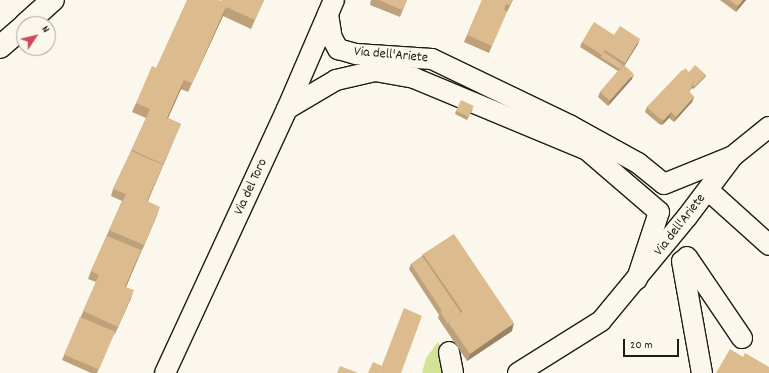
<!DOCTYPE html>
<html>
<head>
<meta charset="utf-8">
<style>
	body { margin:0 }
	#map { position:relative; width:769px; height:373px; overflow:hidden; background:#fbf7ec; font-family:Dekko,sans-serif }
	div>[style] { position:absolute }
	[style*='--x'] { left:calc(var(--x)*1px); top:calc(var(--y)*1px); width:calc(var(--w)*1px); rotate:calc(var(--a)*1deg) }
	.green>* { inset:0; background:#d3e296 }
	.roads { filter:drop-shadow(1px 0 #1c1c1c) drop-shadow(-1px 0 #1c1c1c) drop-shadow(0 1px #1c1c1c) drop-shadow(0 -1px #1c1c1c) }
	.street>* { height:20px; margin:-10px; padding:0 10px; transform-origin:10px; border-radius:10px; background:#fbf7ec }
	.secondary>* { height:22px; margin:-11px; padding:0 11px; transform-origin:11px; border-radius:11px; background:#fbf7ec }
	.wall>* { inset:0; background:#bda17b }
	.shaded-wall>* { inset:0; background:#9a8364 }
	.building>* { inset:0; background:#dcbb8f; transform-origin:0 0 }
	span { translate:-50% -50%; white-space:nowrap; text-align:center; line-height:1.15; -webkit-text-stroke:3.5px #fbf7ec; paint-order:stroke }
	.street-label { font-size:14px; color:#1c1c1c }
	.north { position:absolute; left:16px; top:16px; width:40px; height:40px; box-sizing:border-box; background:#fbf7ec; border:1px solid #a29f99; border-radius:50%; rotate:55deg; font-size:11px; font-weight:700; line-height:16px; text-align:center; color:#1c1c1c }
	.north::after { content:''; display:block; margin:auto; width:14px; height:18px; background:#d1495b; clip-path:polygon(50% 0,100% 100%,50% 72%,0 100%) }
	.scale { position:absolute; left:623px; top:339px; width:56px; height:18px; box-sizing:border-box; border:2px solid #1c1c1c; border-top:0; padding-left:5px; font-size:12px; line-height:14px; white-space:nowrap; color:#1c1c1c; -webkit-text-stroke:3px #fbf7ec; paint-order:stroke }
</style>
</head>
<body>
<div id="map">
	<div class="green">
		<i style="clip-path:polygon(438px 342px,444px 353px,447px 373px,422px 373px,426px 358px)"></i>
	</div>
	<div class="roads">
		<div class="street">
			<i style="--x:328;--y:14;--w:24;--a:81"></i>
			<i style="--x:332;--y:38;--w:13;--a:61"></i>
			<i style="--x:338;--y:49;--w:19;--a:16"></i>
			<i style="--x:356;--y:54;--w:76;--a:3.8"></i>
			<i style="--x:432;--y:59;--w:154;--a:25.7"></i>
			<i style="--x:571;--y:126;--w:77;--a:28.9"></i>
			<i style="--x:638;--y:163;--w:33;--a:39"></i>
			<i style="--x:664;--y:184;--w:74;--a:-22.1"></i>
			<i style="--x:287;--y:109;--w:57;--a:-30.6"></i>
			<i style="--x:336;--y:80;--w:40;--a:-13"></i>
			<i style="--x:375;--y:71;--w:40;--a:10"></i>
			<i style="--x:414;--y:78;--w:187;--a:22.6"></i>
			<i style="--x:587;--y:150;--w:95;--a:40.7"></i>
			<i style="--x:659;--y:212;--w:71;--a:108.2"></i>
			<i style="--x:708;--y:190;--w:82;--a:42"></i>
			<i style="--x:687;--y:257;--w:98;--a:55.8"></i>
			<i style="--x:682;--y:261;--w:114;--a:79.9"></i>
			<i style="--x:449;--y:352;--w:21;--a:79"></i>
			<i style="--x:165;--y:373;--w:291;--a:-65.2"></i>
			<i style="--x:287;--y:109;--w:119;--a:-66.7"></i>
			<i style="--x:518;--y:373;--w:98;--a:-32.1"></i>
			<i style="--x:601;--y:321;--w:135;--a:-50.4"></i>
			<i style="--x:687;--y:217;--w:76;--a:-53"></i>
			<i style="--x:733;--y:156;--w:46;--a:-38.9"></i>
		</div>
		<div class="secondary">
			<i style="--x:26;--y:24;--w:36;--a:-42"></i>
			<i style="--x:0;--y:47;--w:32;--a:-41"></i>
		</div>
	</div>
	<div class="wall">
		<i style="clip-path:polygon(264px 0,251px 29px,223px 16px,188px 92px,181px 89px,168px 118px,181px 124px,177px 133px,148px 201px,157px 215px,126px 287px,131px 298px,115px 334px,114px 334px,97px 373px,91px 373px,62px 360px,96px 282px,88px 279px,91px 271px,122px 201px,111px 196px,113px 189px,131px 151px,146px 118px,132px 112px,136px 103px,156px 68px,221px 1px)"></i>
		<i style="clip-path:polygon(371px 0,407px 0,400px 17px,370px 5px)"></i>
		<i style="clip-path:polygon(482px 0,513px 0,507px 12px,506px 12px,489px 53px,464px 42px)"></i>
		<i style="clip-path:polygon(720px 0,746px 0,736px 12px)"></i>
		<i style="clip-path:polygon(614px 35px,638px 44px,624px 65px,632px 79px,608px 106px,598px 97px,600px 92px,618px 71px,580px 47px,582px 42px)"></i>
		<i style="clip-path:polygon(683px 71px,706px 75px,705px 77px,693px 89px,692px 88px,689px 92px,694px 97px,692px 102px,674px 122px,669px 118px,662px 125px,659px 124px,645px 112px,647px 107px)"></i>
		<i style="clip-path:polygon(473px 109px,467px 120px,455px 114px,456px 111px)"></i>
		<i style="clip-path:polygon(423px 254px,512px 331px,467px 361px,438px 318px,439px 315px,409px 269px,411px 264px,422px 256px)"></i>
	</div>
	<div class="shaded-wall">
		<i style="clip-path:polygon(743px 0,746px 0,736px 12px,738px 6px)"></i>
		<i style="clip-path:polygon(226px 7px,223px 16px,188px 92px,192px 83px)"></i>
		<i style="clip-path:polygon(640px 39px,638px 44px,620px 73px,625px 63px)"></i>
		<i style="clip-path:polygon(634px 74px,632px 79px,608px 106px,610px 101px)"></i>
		<i style="clip-path:polygon(706px 75px,705px 77px,693px 89px,694px 87px)"></i>
		<i style="clip-path:polygon(184px 80px,181px 89px,164px 127px,167px 118px)"></i>
		<i style="clip-path:polygon(694px 97px,692px 102px,674px 122px,676px 117px)"></i>
		<i style="clip-path:polygon(671px 112px,669px 118px,662px 125px,664px 120px)"></i>
		<i style="clip-path:polygon(181px 124px,177px 133px,144px 209px,147px 201px)"></i>
		<i style="clip-path:polygon(160px 207px,157px 215px,141px 253px,144px 245px)"></i>
		<i style="clip-path:polygon(141px 250px,138px 258px,123px 294px,125px 287px)"></i>
		<i style="clip-path:polygon(134px 290px,131px 298px,115px 334px,118px 327px)"></i>
		<i style="clip-path:polygon(514px 323px,512px 331px,467px 361px,470px 354px)"></i>
	</div>
	<div class="building">
		<i style="clip-path:polygon(187px 0,219px 0,221px 1px,222px 0,264px 0,255px 20px,226px 7px,192px 83px,184px 80px,167px 118px,181px 124px,163px 164px,132px 150px,150px 109px,136px 103px,152px 66px,156px 68px)"></i>
		<i style="clip-path:polygon(379px 0,407px 0,402px 10px)"></i>
		<i style="clip-path:polygon(482px 0,512px 0,510px 5px,506px 4px,504px 10px,507px 12px,492px 46px,467px 35px)"></i>
		<i style="clip-path:polygon(729px 0,743px 0,738px 6px)"></i>
		<i style="clip-path:polygon(594px 22px,614px 35px,620px 26px,640px 39px,625px 63px,605px 50px,602px 55px,582px 42px)"></i>
		<i style="clip-path:polygon(604px 52px,623px 65px,620px 69px,601px 57px)"></i>
		<i style="left:624px;top:65px;width:13px;height:36px;rotate:42deg"></i>
		<i style="clip-path:polygon(695px 65px,706px 75px,694px 87px,693px 85px,694px 81px,683px 71px,685px 68px,689px 72px)"></i>
		<i style="clip-path:polygon(682px 70px,694px 81px,689px 91px,694px 97px,676px 117px,671px 112px,664px 120px,660px 119px,647px 107px)"></i>
		<i style="left:461px;top:100px;width:14px;height:12px;rotate:25deg"></i>
		<i style="clip-path:polygon(131px 151px,163px 165px,147px 201px,160px 207px,144px 245px,109px 230px,126px 194px,113px 189px)"></i>
		<i style="clip-path:polygon(454px 234px,514px 323px,470px 354px,448px 322px,463px 312px,423px 254px)"></i>
		<i style="clip-path:polygon(107px 236px,141px 250px,125px 287px,134px 290px,118px 327px,83px 311px,99px 275px,91px 271px)"></i>
		<i style="clip-path:polygon(422px 256px,461px 313px,448px 322px,448px 324px,440px 312px,442px 311px,411px 264px)"></i>
		<i style="clip-path:polygon(404px 308px,422px 316px,401px 373px,379px 373px)"></i>
		<i style="left:80px;top:317px;width:38px;height:41px;rotate:23deg"></i>
		<i style="clip-path:polygon(730px 349px,743px 357px,745px 353px,769px 367px,769px 373px,716px 373px)"></i>
		<i style="clip-path:polygon(373px 362px,382px 366px,379px 373px,368px 373px)"></i>
		<i style="clip-path:polygon(340px 366px,358px 373px,337px 373px)"></i>
	</div>
	<div class="street-label">
		<span style="left:391px;top:55px;rotate:5deg">Via dell'Ariete</span>
		<span style="left:251px;top:187px;rotate:-65deg">Via del Toro</span>
		<span style="left:680px;top:225px;rotate:-52deg">Via dell'Ariete</span>
	</div>
	<div class="north">N</div>
	<div class="scale">20 m</div>
</div>
</body>
</html>
